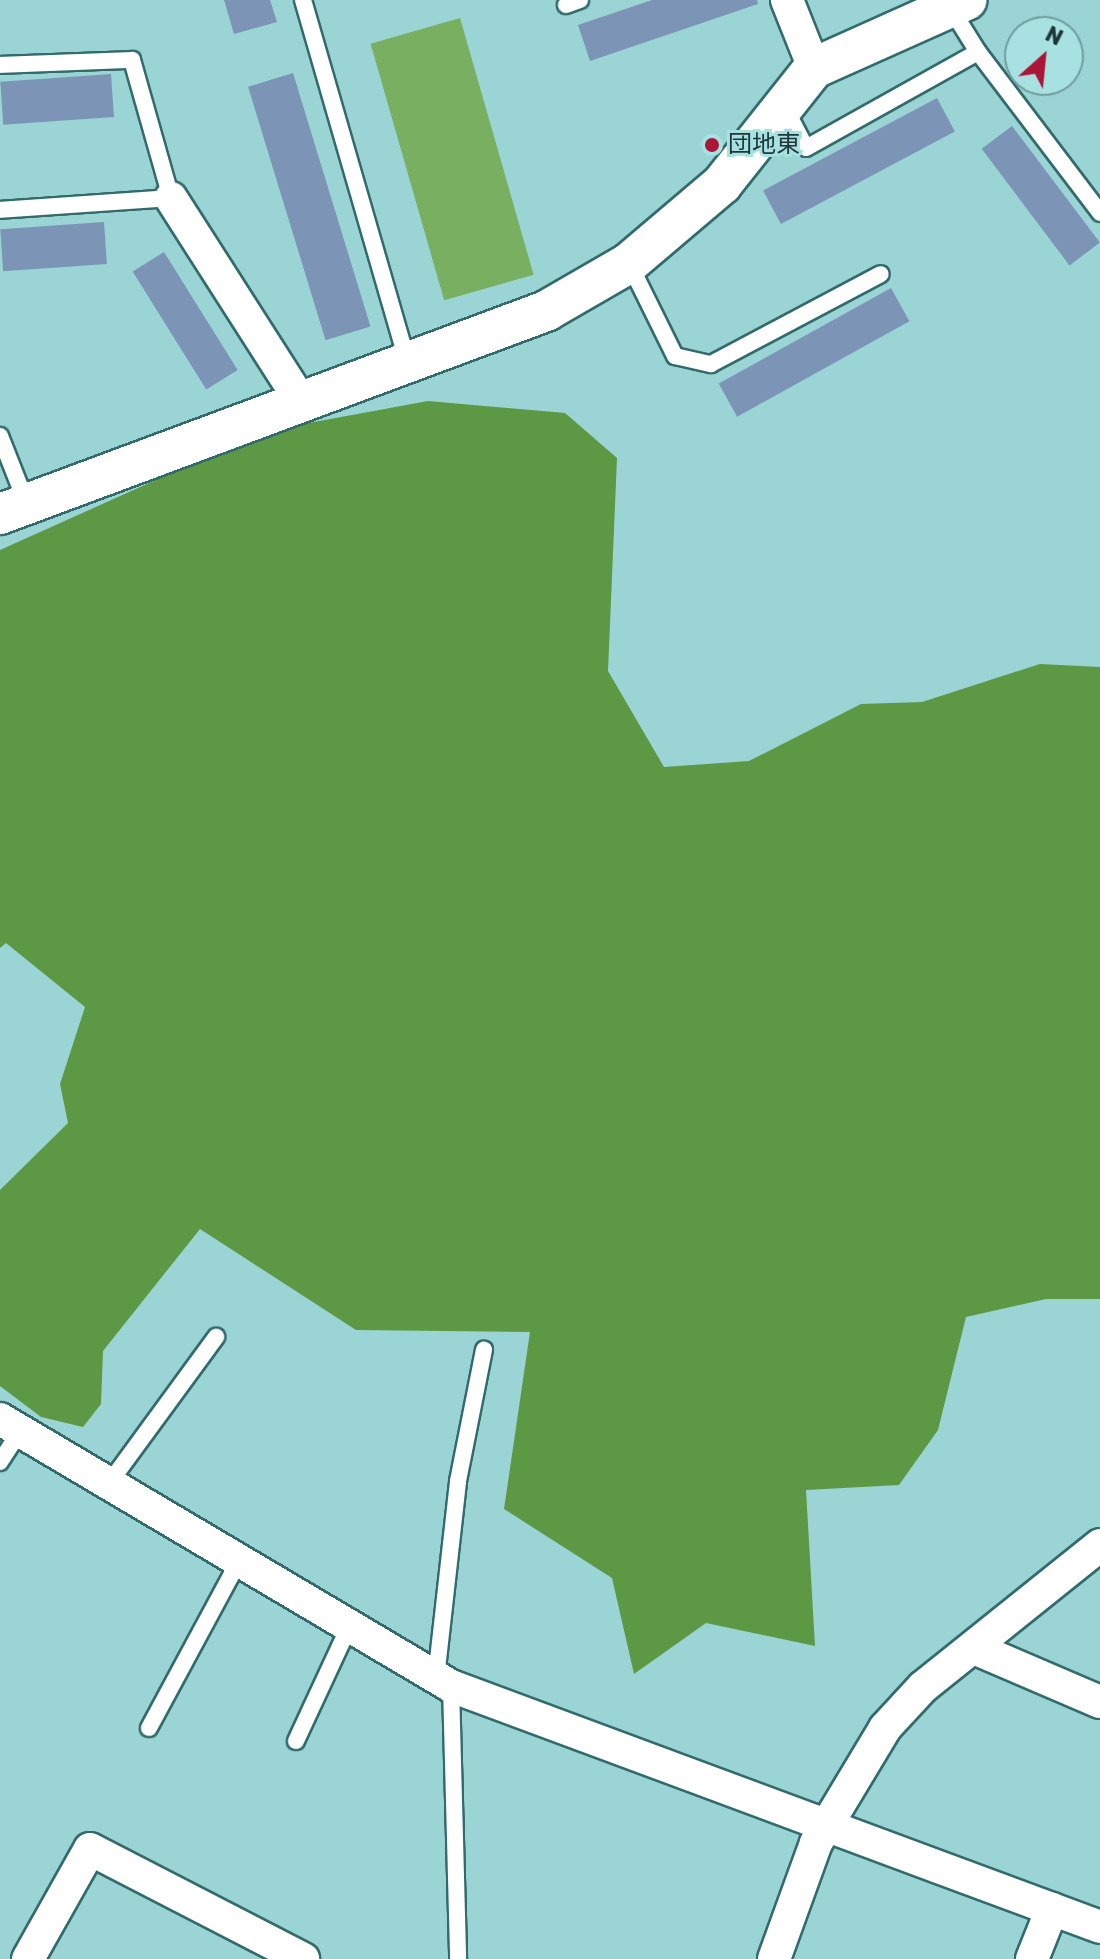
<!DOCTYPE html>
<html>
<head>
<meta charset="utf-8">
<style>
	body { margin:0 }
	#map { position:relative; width:1100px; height:1959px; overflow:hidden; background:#9bd4d5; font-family:Rubik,"Noto Sans JP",sans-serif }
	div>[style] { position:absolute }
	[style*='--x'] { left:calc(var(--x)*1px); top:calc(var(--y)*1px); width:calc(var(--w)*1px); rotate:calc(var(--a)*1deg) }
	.green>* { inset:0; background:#78af61; transform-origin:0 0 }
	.forest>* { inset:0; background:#5d9844 }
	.building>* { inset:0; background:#7c95b7; transform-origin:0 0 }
	.roads { filter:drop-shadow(2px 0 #336b6c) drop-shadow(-2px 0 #336b6c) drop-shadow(0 2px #336b6c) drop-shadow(0 -2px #336b6c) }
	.service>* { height:16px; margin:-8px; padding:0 8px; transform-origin:8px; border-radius:8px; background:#fff }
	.minor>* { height:32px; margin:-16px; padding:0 16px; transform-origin:16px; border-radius:16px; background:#fff }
	.tertiary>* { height:40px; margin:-20px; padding:0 20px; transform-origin:20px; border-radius:20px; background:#fff }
	.dots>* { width:22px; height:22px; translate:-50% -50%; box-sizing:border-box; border:4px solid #a7e1e2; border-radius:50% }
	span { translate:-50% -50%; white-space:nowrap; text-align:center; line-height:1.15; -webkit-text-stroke:6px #a7e1e2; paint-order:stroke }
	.poi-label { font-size:24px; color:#203738 }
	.left { translate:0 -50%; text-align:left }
	.north { position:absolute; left:1004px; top:16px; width:80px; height:80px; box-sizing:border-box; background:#a7e1e2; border:2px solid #719d9e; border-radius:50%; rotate:27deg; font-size:22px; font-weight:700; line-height:32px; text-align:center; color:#203738 }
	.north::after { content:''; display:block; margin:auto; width:28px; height:36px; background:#ab1536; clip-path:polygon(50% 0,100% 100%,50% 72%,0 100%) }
</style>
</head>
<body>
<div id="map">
	<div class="green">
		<i style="left:460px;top:18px;width:267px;height:93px;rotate:74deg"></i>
	</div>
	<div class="forest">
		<i style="clip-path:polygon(428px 401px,565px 413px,617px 458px,608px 671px,664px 767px,749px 761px,861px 704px,922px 702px,1040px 664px,1100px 667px,1100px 1299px,1046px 1299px,966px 1317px,938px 1430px,899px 1485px,806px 1490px,815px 1646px,706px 1623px,634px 1674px,612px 1578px,504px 1509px,530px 1332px,356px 1330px,200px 1229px,103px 1351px,101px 1404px,83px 1427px,41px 1417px,0 1386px,0 1190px,68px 1123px,60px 1084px,85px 1007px,6px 943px,0 948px,0 550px,265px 431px)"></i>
	</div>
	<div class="building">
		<i style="clip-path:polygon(224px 0,270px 0,277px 22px,234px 34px)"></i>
		<i style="clip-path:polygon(652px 0,757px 0,758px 4px,590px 61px,578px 25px)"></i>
		<i style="left:293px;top:73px;width:265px;height:47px;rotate:73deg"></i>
		<i style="left:111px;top:74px;width:43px;height:111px;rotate:86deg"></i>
		<i style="left:937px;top:98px;width:38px;height:197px;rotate:62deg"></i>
		<i style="left:1012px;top:126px;width:146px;height:38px;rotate:53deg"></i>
		<i style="left:104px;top:222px;width:42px;height:104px;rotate:86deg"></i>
		<i style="left:164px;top:252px;width:139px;height:37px;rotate:58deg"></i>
		<i style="left:891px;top:288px;width:38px;height:197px;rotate:61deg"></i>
	</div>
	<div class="roads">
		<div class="service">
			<i style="--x:303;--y:0;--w:379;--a:73.9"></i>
			<i style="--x:566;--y:5;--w:15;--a:-20"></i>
			<i style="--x:978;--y:52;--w:202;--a:52.8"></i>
			<i style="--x:0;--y:65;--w:132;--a:-2.2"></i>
			<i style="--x:132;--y:60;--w:143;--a:74.2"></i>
			<i style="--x:171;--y:198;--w:171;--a:176"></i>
			<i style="--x:784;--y:106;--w:47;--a:62.4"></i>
			<i style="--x:806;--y:148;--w:197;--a:-29.2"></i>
			<i style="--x:978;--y:52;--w:53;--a:-121.9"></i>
			<i style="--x:629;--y:263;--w:104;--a:63.7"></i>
			<i style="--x:675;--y:356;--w:37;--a:13"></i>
			<i style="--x:711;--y:364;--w:192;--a:-27.9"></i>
			<i style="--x:0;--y:436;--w:71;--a:68.5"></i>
			<i style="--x:0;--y:1462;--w:33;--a:-57"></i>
			<i style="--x:107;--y:1486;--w:185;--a:-53.8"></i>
			<i style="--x:436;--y:1678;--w:198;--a:-83.6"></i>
			<i style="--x:458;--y:1481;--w:134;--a:-78.8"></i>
			<i style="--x:451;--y:1686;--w:273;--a:88.5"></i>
			<i style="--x:149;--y:1728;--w:187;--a:-61.7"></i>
			<i style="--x:296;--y:1741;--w:126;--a:-65.1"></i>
		</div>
		<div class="minor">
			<i style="--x:787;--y:0;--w:73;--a:68.3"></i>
			<i style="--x:171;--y:198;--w:241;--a:57.4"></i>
			<i style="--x:0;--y:1419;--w:524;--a:30.63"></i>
			<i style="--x:451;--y:1686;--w:692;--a:20.37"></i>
			<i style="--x:974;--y:1648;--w:137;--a:23.2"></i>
			<i style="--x:28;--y:1959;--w:126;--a:-60.6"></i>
			<i style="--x:90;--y:1849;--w:240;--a:27.3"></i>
			<i style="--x:774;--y:1959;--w:123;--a:-70.1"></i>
			<i style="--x:816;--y:1843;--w:134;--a:-59"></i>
			<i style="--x:885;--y:1728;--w:56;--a:-47.2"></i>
			<i style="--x:923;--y:1687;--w:227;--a:-38.7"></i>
			<i style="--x:1032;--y:1959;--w:54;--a:-68.2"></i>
		</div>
		<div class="tertiary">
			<i style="--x:0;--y:514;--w:583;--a:-20.39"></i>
			<i style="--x:546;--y:311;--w:96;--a:-30"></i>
			<i style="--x:629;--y:263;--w:122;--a:-40.3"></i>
			<i style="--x:722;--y:184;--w:148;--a:-51.6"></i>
			<i style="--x:814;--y:68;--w:167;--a:-24.1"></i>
		</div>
	</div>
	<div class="dots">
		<i style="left:712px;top:145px;background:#ab1536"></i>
	</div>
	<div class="poi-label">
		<span class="left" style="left:728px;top:145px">団地東</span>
	</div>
	<div class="north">N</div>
</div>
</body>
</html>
